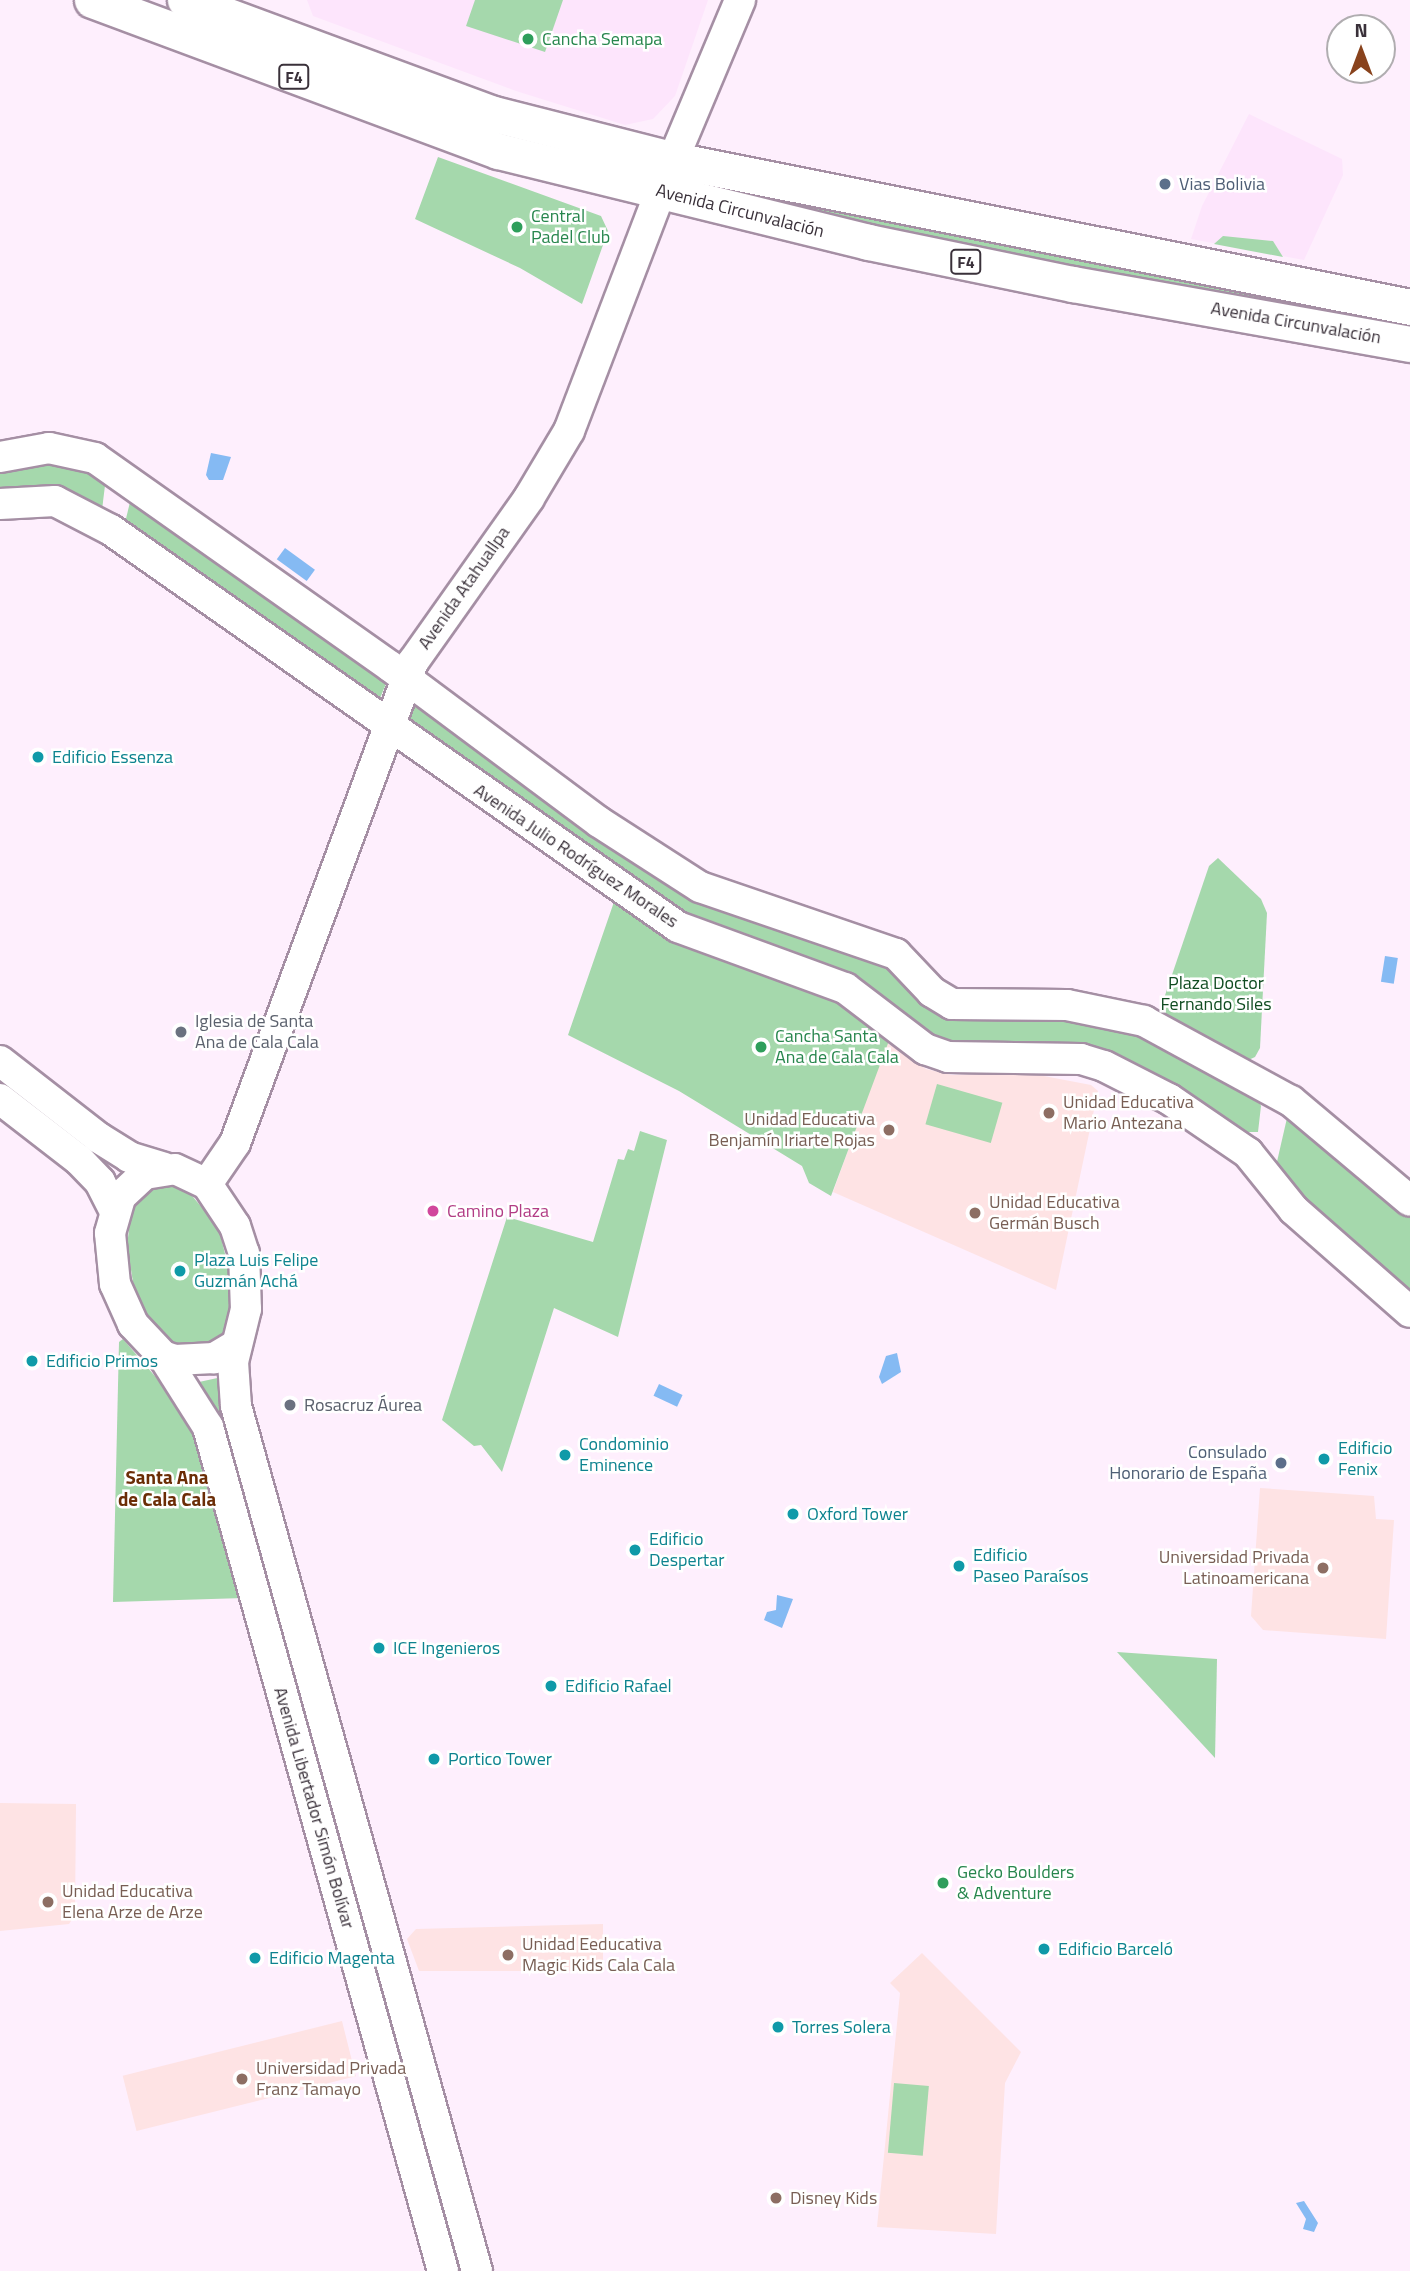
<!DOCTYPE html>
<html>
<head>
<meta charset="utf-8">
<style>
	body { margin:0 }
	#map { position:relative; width:1410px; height:2271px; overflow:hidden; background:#feeffd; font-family:"Titillium Web",sans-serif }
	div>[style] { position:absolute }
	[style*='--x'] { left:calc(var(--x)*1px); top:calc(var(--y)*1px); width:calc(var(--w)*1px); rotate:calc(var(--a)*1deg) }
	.built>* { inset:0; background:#fde5fc }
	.education>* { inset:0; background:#fee3e4; transform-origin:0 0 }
	.green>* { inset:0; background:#a5d8ac; transform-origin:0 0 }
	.water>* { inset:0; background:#85baf3; transform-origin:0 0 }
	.roads { filter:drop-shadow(2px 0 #a58fa4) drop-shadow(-2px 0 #a58fa4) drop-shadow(0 2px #a58fa4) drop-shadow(0 -2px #a58fa4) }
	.major>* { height:30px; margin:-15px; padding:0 15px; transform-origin:15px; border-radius:15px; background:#fff }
	.highway>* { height:35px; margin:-17.5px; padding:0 17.5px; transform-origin:17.5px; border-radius:17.5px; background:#fff }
	.dots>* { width:19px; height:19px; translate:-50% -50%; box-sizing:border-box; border:4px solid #fff; border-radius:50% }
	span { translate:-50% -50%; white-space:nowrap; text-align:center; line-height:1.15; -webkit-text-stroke:5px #fff; paint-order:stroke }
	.shield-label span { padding:2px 5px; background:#fff; border:2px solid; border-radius:5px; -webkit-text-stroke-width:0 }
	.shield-label { font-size:16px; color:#3a313a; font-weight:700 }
	.leisure-label { font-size:18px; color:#27864d }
	.left { translate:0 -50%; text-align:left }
	.service-label { font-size:18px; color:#4e5e75 }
	.right { translate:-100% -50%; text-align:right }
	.street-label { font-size:18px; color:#3a313a }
	.culture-label { font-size:18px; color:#0d838f }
	.park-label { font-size:18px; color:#0f4b20 }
	.worship-label { font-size:18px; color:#5b616d }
	.education-label { font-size:18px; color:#785e54 }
	.hotel-label { font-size:18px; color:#b23c85 }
	.neighbourhood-label { font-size:19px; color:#6b2d06; font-weight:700 }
	.north { position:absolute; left:1326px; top:14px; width:70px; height:70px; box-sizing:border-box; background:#fff; border:2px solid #b0adb0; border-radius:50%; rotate:0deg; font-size:19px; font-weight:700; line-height:28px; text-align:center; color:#3a313a }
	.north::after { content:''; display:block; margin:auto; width:24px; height:32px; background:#89431d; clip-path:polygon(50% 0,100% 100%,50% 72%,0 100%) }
</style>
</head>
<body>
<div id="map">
	<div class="built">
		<i style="clip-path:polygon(307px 0,708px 0,675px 96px,653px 119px,625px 125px,516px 91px,313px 16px)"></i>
		<i style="clip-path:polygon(1249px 114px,1342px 159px,1343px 175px,1304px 260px,1191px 239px,1202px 206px)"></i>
	</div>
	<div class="education">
		<i style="clip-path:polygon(887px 1043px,926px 1069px,952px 1075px,1028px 1073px,1091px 1085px,1098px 1091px,1056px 1290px,833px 1192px)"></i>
		<i style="clip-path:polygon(1260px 1488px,1374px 1496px,1376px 1519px,1394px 1520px,1386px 1639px,1263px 1630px,1251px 1616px)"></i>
		<i style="clip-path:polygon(0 1803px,76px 1804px,75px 1915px,69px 1924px,0 1931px)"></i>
		<i style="clip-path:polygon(603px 1924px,603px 1971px,419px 1971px,407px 1939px,416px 1929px)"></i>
		<i style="clip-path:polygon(922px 1953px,1021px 2052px,1005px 2083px,996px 2234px,877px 2227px,900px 1993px,890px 1983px)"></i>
		<i style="left:342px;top:2021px;width:57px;height:226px;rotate:76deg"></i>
	</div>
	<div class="green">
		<i style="clip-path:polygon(475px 0,563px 0,545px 52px,466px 26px)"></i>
		<i style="clip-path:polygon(438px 157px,601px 216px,608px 231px,582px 304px,520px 268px,415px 219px)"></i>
		<i style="clip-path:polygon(685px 172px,1053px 255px,1410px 322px,1410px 334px,1051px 267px,683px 182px)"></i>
		<i style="clip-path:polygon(1223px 236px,1273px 241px,1283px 257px,1214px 244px)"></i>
		<i style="clip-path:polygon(64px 458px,106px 477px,102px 510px,0 498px,0 465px)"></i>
		<i style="clip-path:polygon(130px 502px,388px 679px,376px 708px,124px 527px)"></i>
		<i style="clip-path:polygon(414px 699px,616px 843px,871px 956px,911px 983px,1113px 1020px,1257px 1096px,1261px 1106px,1258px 1132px,1243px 1132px,1138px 1074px,943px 1046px,690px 925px,403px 727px)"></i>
		<i style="clip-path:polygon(1218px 858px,1261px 899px,1267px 913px,1260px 1048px,1255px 1057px,1244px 1062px,1159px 1013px,1209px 866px)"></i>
		<i style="clip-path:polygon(615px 899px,826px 990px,890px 1038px,831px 1196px,809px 1183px,802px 1166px,679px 1091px,568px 1035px)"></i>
		<i style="left:937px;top:1084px;width:68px;height:42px;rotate:16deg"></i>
		<i style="clip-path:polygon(1287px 1118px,1297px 1118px,1410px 1215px,1410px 1300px,1295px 1195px,1276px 1166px)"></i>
		<i style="clip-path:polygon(640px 1131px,667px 1140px,618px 1337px,554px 1308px,502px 1472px,481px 1445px,474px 1446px,442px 1420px,507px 1217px,593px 1242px,618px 1159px,624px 1160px,628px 1149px,634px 1151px)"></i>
		<i style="clip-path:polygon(174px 1185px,188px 1191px,209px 1216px,220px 1234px,232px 1281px,226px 1332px,204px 1349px,177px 1348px,163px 1337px,139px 1302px,133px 1282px,127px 1246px,131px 1212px,152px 1186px)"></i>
		<i style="clip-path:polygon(123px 1339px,190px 1417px,244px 1598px,113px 1602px,119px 1342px)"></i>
		<i style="clip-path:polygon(222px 1377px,466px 2271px,457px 2271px,216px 1411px,199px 1382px)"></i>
		<i style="clip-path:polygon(1117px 1652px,1217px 1659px,1215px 1758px)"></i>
		<i style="left:894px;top:2083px;width:35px;height:70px;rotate:5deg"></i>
	</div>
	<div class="water">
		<i style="clip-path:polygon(211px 453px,231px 457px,223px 480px,209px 480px,206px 475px)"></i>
		<i style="left:285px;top:548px;width:37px;height:14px;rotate:36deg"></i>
		<i style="left:1385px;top:956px;width:13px;height:26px;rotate:9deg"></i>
		<i style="clip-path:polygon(897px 1353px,901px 1372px,882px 1384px,879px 1377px,886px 1356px)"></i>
		<i style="left:659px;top:1384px;width:26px;height:13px;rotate:25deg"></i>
		<i style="clip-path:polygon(777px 1595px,793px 1599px,782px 1628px,764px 1620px,767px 1612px,776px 1610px)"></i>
		<i style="clip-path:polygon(1304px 2201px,1318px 2223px,1314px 2232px,1303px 2229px,1306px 2219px,1296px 2203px)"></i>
	</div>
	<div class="roads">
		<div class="major">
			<i style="--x:0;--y:457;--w:50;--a:-10.4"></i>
			<i style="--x:49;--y:448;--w:47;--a:12.3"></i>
			<i style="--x:95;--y:458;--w:362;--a:35.2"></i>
			<i style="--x:391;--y:667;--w:259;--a:36.7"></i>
			<i style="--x:599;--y:822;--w:120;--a:32.8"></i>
			<i style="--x:700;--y:887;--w:207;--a:18.9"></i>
			<i style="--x:896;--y:954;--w:52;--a:46.5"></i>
			<i style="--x:932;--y:992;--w:23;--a:31"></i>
			<i style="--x:952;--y:1004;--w:115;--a:0.5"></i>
			<i style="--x:1067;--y:1005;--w:79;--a:11.7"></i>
			<i style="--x:1144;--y:1021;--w:167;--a:28.6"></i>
			<i style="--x:1291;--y:1101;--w:155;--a:40"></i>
			<i style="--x:0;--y:504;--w:55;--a:-3.1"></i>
			<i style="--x:55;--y:501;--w:63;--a:27.4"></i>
			<i style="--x:111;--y:530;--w:692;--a:35"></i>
			<i style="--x:678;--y:927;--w:178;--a:20.1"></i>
			<i style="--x:845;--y:988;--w:101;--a:37.3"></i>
			<i style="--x:925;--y:1049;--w:24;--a:19"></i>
			<i style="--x:948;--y:1057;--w:133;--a:0.9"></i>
			<i style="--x:1081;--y:1059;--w:24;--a:17"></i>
			<i style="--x:1104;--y:1066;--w:73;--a:26.9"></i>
			<i style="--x:1169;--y:1099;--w:96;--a:34.4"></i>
			<i style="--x:1248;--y:1153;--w:73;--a:51.1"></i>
			<i style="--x:1294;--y:1210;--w:154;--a:41.3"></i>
			<i style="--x:0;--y:1061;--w:125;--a:37.9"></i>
			<i style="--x:99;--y:1138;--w:36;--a:32"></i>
			<i style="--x:129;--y:1157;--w:37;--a:17"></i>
			<i style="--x:0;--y:1099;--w:100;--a:37.7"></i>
			<i style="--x:79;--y:1160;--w:30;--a:46"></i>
			<i style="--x:100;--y:1182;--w:30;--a:63"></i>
			<i style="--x:207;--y:1184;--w:50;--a:-55.7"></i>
			<i style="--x:235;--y:1143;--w:513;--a:-69.69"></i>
			<i style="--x:413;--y:662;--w:201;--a:-54.7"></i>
			<i style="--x:529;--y:498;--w:78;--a:-59.2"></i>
			<i style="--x:569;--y:431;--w:275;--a:-69.1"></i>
			<i style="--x:667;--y:174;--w:189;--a:-67.2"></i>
			<i style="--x:236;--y:1345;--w:26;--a:149"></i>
			<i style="--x:214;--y:1358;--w:39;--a:177"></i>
			<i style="--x:175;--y:1360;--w:13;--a:-162"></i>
			<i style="--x:163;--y:1356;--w:44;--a:-133.2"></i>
			<i style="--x:133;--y:1324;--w:44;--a:-114.2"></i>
			<i style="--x:115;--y:1284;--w:51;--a:-95.6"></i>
			<i style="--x:110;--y:1233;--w:37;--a:-74"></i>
			<i style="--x:120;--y:1197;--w:34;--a:-43"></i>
			<i style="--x:145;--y:1174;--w:30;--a:-9"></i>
			<i style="--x:175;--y:1169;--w:35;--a:25"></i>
			<i style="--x:207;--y:1184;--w:50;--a:56.3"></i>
			<i style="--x:235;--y:1226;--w:28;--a:72"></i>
			<i style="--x:244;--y:1253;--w:56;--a:88"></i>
			<i style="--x:246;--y:1309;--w:55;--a:103.8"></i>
			<i style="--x:233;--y:1362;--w:44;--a:86.1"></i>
			<i style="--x:236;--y:1406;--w:898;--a:74.43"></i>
			<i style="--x:163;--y:1356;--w:84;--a:57.6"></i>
			<i style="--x:208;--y:1427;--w:876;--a:74.44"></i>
		</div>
		<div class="highway">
			<i style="--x:92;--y:0;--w:433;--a:20.4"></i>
			<i style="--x:498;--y:151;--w:381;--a:13.8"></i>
			<i style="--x:868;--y:242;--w:209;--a:11.6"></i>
			<i style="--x:1073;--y:284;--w:342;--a:10.1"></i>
			<i style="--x:185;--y:0;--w:329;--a:20.3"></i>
			<i style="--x:494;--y:114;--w:186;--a:14.3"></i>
			<i style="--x:674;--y:160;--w:751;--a:11.29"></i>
		</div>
	</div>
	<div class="dots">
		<i style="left:528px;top:39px;background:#2e9e5b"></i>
		<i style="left:1165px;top:184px;background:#5c6f8a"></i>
		<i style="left:517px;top:227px;background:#2e9e5b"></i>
		<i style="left:38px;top:757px;background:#0f9aa8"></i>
		<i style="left:181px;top:1032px;background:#6b7280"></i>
		<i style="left:761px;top:1047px;background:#2e9e5b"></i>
		<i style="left:1049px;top:1113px;background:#8d6e63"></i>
		<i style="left:889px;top:1130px;background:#8d6e63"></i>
		<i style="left:433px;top:1211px;background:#d1479c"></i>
		<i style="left:975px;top:1213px;background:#8d6e63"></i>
		<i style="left:180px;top:1271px;background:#0f9aa8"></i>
		<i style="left:32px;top:1361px;background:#0f9aa8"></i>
		<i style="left:290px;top:1405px;background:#6b7280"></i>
		<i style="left:565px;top:1455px;background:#0f9aa8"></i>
		<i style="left:1324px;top:1459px;background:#0f9aa8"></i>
		<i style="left:1281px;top:1463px;background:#5c6f8a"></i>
		<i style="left:793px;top:1514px;background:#0f9aa8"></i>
		<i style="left:635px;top:1550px;background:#0f9aa8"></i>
		<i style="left:959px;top:1566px;background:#0f9aa8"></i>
		<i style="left:1323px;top:1568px;background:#8d6e63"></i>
		<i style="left:379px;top:1648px;background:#0f9aa8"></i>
		<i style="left:551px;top:1686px;background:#0f9aa8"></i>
		<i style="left:434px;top:1759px;background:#0f9aa8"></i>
		<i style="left:943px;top:1883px;background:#2e9e5b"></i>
		<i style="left:48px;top:1902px;background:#8d6e63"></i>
		<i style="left:1044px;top:1949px;background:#0f9aa8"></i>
		<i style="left:508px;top:1955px;background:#8d6e63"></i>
		<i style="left:255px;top:1958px;background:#0f9aa8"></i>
		<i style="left:778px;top:2027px;background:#0f9aa8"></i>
		<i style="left:242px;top:2079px;background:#8d6e63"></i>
		<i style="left:776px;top:2198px;background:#8d6e63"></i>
	</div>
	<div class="shield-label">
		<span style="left:294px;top:77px">F4</span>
		<span style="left:966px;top:262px">F4</span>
	</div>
	<div class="leisure-label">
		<span class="left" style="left:542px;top:39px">Cancha Semapa</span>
		<span class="left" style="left:531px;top:227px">Central<br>Padel Club</span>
		<span class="left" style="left:775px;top:1047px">Cancha Santa<br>Ana de Cala Cala</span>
		<span class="left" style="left:957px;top:1883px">Gecko Boulders<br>&amp; Adventure</span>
	</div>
	<div class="service-label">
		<span class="left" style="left:1179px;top:184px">Vias Bolivia</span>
		<span class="right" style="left:1267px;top:1463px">Consulado<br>Honorario de España</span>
	</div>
	<div class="street-label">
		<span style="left:740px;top:211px;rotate:14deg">Avenida Circunvalación</span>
		<span style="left:1296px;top:323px;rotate:10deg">Avenida Circunvalación</span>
		<span style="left:464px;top:588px;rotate:-55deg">Avenida Atahuallpa</span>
		<span style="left:576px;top:856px;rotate:34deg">Avenida Julio Rodríguez Morales</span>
		<span style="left:314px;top:1808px;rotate:74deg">Avenida Libertador Simón Bolívar</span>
	</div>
	<div class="culture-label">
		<span class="left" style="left:52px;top:757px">Edificio Essenza</span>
		<span class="left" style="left:194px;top:1271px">Plaza Luis Felipe<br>Guzmán Achá</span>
		<span class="left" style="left:46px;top:1361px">Edificio Primos</span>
		<span class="left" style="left:579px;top:1455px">Condominio<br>Eminence</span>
		<span class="left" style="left:1338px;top:1459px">Edificio<br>Fenix</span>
		<span class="left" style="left:807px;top:1514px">Oxford Tower</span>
		<span class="left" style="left:649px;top:1550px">Edificio<br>Despertar</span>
		<span class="left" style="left:973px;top:1566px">Edificio<br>Paseo Paraísos</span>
		<span class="left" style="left:393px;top:1648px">ICE Ingenieros</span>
		<span class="left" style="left:565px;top:1686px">Edificio Rafael</span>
		<span class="left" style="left:448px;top:1759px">Portico Tower</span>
		<span class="left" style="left:1058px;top:1949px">Edificio Barceló</span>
		<span class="left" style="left:269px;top:1958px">Edificio Magenta</span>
		<span class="left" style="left:792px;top:2027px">Torres Solera</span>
	</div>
	<div class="park-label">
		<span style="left:1216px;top:994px">Plaza Doctor<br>Fernando Siles</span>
	</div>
	<div class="worship-label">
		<span class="left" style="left:195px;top:1032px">Iglesia de Santa<br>Ana de Cala Cala</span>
		<span class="left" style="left:304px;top:1405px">Rosacruz Áurea</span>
	</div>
	<div class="education-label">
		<span class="left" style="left:1063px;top:1113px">Unidad Educativa<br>Mario Antezana</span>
		<span class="right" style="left:875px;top:1130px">Unidad Educativa<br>Benjamín Iriarte Rojas</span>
		<span class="left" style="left:989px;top:1213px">Unidad Educativa<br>Germán Busch</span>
		<span class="right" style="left:1309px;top:1568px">Universidad Privada<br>Latinoamericana</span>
		<span class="left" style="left:62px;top:1902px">Unidad Educativa<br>Elena Arze de Arze</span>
		<span class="left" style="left:522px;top:1955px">Unidad Eeducativa<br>Magic Kids Cala Cala</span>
		<span class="left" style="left:256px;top:2079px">Universidad Privada<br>Franz Tamayo</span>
		<span class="left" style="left:790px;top:2198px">Disney Kids</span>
	</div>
	<div class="hotel-label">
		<span class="left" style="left:447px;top:1211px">Camino Plaza</span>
	</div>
	<div class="neighbourhood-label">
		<span style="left:167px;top:1488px">Santa Ana<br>de Cala Cala</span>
	</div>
	<div class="north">N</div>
</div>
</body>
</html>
